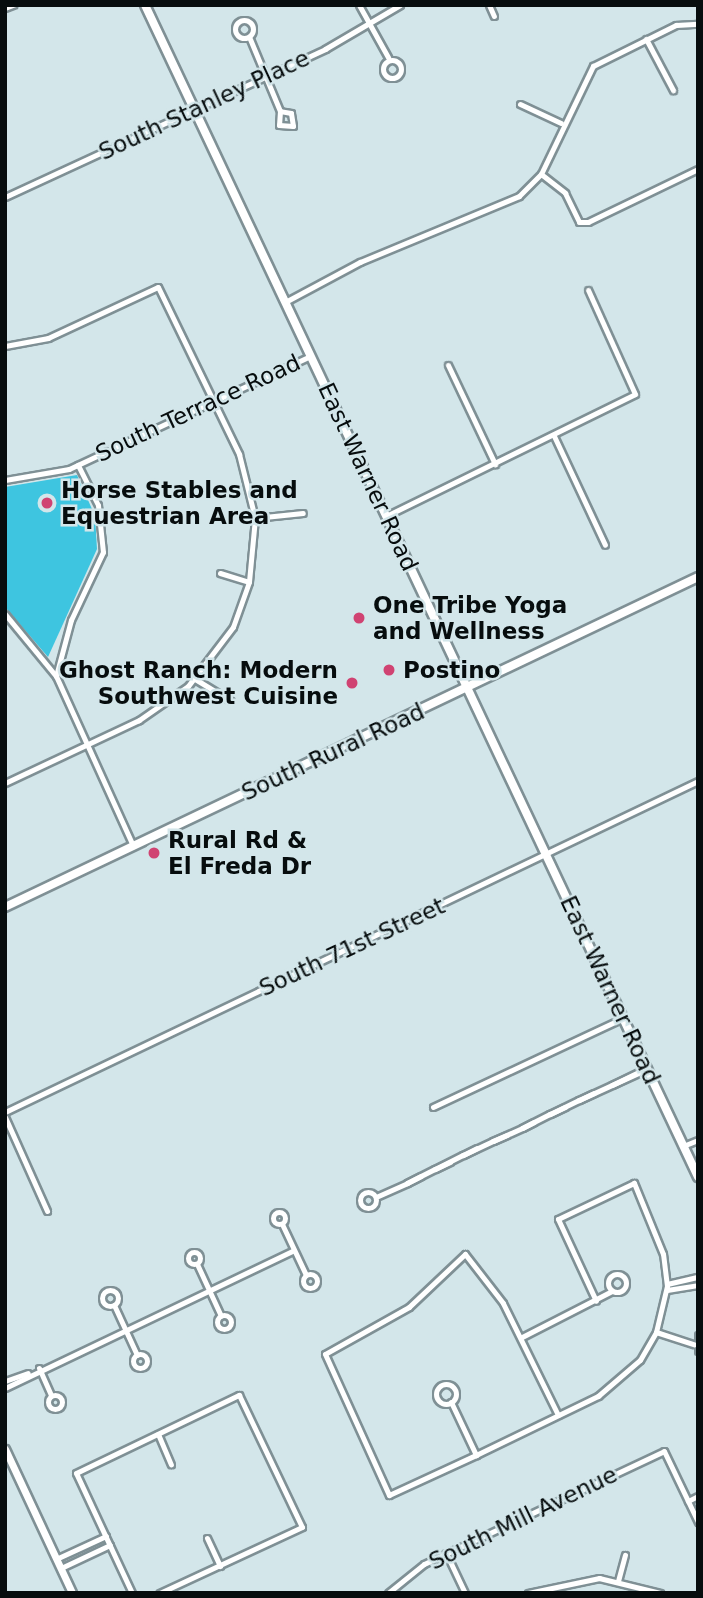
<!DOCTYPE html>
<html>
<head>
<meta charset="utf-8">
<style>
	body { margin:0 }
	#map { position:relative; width:703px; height:1598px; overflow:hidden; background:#d3e6ea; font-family:"DejaVu Sans",sans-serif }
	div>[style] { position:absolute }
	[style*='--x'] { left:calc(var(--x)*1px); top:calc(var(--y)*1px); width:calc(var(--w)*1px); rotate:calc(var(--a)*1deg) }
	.green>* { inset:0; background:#3ec5e0 }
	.roads { filter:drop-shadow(2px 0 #7f9095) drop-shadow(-2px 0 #7f9095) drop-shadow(0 2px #7f9095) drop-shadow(0 -2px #7f9095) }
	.minor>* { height:5px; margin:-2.5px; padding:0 2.5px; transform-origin:2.5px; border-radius:2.5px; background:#fff }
	.minor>.ring { margin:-2.5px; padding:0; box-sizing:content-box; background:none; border:5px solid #fff; border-radius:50% }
	.tertiary>* { height:7px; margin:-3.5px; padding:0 3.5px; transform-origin:3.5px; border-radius:3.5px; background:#fff }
	.secondary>* { height:8px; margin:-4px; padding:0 4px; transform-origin:4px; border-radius:4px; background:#fff }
	.dots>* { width:19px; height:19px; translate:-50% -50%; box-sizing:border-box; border:4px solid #d3e6ea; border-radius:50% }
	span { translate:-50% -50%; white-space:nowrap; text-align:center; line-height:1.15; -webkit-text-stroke:5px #d3e6ea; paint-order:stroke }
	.street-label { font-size:23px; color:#070d0e }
	.poi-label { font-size:23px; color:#070d0e; font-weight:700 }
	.left { translate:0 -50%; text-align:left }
	.right { translate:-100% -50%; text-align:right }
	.frame { position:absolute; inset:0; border:7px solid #070d0e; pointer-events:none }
</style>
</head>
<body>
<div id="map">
	<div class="green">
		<i style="clip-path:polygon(77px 475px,95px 516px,97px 549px,48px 657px,5px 607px,5px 487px)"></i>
	</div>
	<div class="roads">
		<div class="minor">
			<i style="--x:359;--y:5;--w:60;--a:60.9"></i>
			<i style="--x:489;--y:5;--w:12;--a:66"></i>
			<i style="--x:5;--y:8;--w:9;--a:-21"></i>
			<i class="ring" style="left:235px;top:20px;width:13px;height:13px"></i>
			<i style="--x:250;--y:39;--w:78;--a:67.4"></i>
			<i style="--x:280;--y:111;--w:14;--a:94"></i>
			<i style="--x:279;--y:125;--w:14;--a:4"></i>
			<i style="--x:293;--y:126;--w:13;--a:-99"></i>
			<i style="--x:291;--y:113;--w:11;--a:-170"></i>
			<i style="--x:646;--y:39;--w:58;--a:62.1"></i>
			<i class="ring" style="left:383px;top:60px;width:13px;height:13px"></i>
			<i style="--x:520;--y:104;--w:45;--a:24.9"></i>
			<i style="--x:541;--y:174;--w:31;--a:38"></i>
			<i style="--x:565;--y:193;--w:32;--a:64"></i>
			<i style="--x:579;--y:222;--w:9;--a:0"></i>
			<i style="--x:588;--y:222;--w:122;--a:-25.7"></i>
			<i style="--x:5;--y:197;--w:353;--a:-24.8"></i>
			<i style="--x:325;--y:49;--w:87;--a:-30.4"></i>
			<i style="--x:285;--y:302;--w:85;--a:-28.1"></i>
			<i style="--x:360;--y:262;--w:172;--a:-22.5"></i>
			<i style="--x:519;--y:196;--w:31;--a:-45"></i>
			<i style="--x:541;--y:174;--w:120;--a:-64.3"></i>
			<i style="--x:593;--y:66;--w:93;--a:-26.3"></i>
			<i style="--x:676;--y:25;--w:22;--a:-3"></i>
			<i style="--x:5;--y:346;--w:44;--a:-10.5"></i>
			<i style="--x:48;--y:338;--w:121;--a:-24.9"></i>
			<i style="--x:158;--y:287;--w:186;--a:64.1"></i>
			<i style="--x:239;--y:454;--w:66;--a:76"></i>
			<i style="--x:255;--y:518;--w:64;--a:95.4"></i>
			<i style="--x:249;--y:582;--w:48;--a:109.6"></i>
			<i style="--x:233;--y:627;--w:74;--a:127.3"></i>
			<i style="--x:188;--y:686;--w:60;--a:145.2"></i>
			<i style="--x:139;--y:720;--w:148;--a:154.8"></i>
			<i style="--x:448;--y:365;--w:110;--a:64.6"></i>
			<i style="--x:554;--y:436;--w:120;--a:64.9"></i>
			<i style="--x:5;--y:480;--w:65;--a:-9.8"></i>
			<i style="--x:69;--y:469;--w:266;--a:-25.1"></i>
			<i style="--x:386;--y:516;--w:277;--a:-26.1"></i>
			<i style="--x:635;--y:394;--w:114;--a:-114.3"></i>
			<i style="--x:255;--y:518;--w:48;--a:-5.9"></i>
			<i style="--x:220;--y:573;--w:30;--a:17"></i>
			<i style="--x:5;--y:614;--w:80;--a:50.6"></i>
			<i style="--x:56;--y:676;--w:187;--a:65.6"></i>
			<i style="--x:56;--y:676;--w:58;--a:-75"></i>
			<i style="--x:71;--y:620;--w:75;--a:-64.8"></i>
			<i style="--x:103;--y:552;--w:47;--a:-96.1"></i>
			<i style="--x:98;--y:505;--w:45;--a:-116.6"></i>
			<i style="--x:195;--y:679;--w:42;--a:31.4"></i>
			<i style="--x:612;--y:1085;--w:37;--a:-26"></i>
			<i style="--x:594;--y:1093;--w:17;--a:155"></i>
			<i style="--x:579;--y:1100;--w:75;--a:-24.5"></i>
			<i style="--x:433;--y:1107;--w:210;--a:-25.1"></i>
			<i style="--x:565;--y:1107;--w:17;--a:155"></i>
			<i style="--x:550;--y:1114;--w:32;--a:-26"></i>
			<i style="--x:5;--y:1112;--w:768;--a:-25.53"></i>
			<i style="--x:5;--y:1117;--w:103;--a:65.9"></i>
			<i style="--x:534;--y:1122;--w:13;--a:153"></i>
			<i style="--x:522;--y:1128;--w:31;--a:-27"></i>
			<i style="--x:507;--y:1135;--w:15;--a:157"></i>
			<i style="--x:493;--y:1141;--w:32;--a:-24"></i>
			<i style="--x:683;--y:1146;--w:16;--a:-22"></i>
			<i style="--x:477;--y:1148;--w:16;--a:153"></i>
			<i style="--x:463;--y:1155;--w:33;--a:-25"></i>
			<i style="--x:450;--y:1162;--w:17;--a:155"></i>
			<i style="--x:435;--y:1169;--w:31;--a:-27"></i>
			<i style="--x:421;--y:1176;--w:16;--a:153"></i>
			<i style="--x:407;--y:1183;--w:31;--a:-27"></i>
			<i class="ring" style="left:360px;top:1192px;width:11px;height:11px"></i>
			<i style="--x:376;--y:1197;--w:34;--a:-24"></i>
			<i class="ring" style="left:273px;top:1212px;width:7px;height:7px"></i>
			<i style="--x:282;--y:1224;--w:56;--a:64.8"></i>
			<i class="ring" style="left:188px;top:1252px;width:7px;height:7px"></i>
			<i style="--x:197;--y:1264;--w:57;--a:65.2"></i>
			<i class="ring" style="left:608px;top:1274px;width:13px;height:13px"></i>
			<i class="ring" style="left:303px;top:1274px;width:9px;height:9px"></i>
			<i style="--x:667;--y:1284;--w:32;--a:-13"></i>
			<i style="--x:667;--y:1290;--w:31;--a:-9"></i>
			<i class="ring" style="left:102px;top:1290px;width:11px;height:11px"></i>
			<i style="--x:114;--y:1305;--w:55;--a:65.3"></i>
			<i class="ring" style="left:217px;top:1315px;width:9px;height:9px"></i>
			<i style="--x:656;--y:1332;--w:40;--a:18"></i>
			<i style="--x:698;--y:1335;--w:16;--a:90"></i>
			<i style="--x:522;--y:1337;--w:101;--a:-27.1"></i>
			<i class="ring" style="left:133px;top:1354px;width:9px;height:9px"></i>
			<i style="--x:39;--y:1368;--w:30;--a:66"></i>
			<i style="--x:5;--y:1381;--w:24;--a:-19"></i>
			<i class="ring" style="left:436px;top:1384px;width:15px;height:15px"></i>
			<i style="--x:5;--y:1388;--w:320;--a:-25.5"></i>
			<i class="ring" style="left:48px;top:1395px;width:9px;height:9px"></i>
			<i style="--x:451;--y:1402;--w:59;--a:64.7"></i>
			<i style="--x:558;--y:1415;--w:125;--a:-116.2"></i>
			<i style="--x:503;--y:1303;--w:62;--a:-127.8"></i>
			<i style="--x:465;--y:1254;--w:77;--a:136.6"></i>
			<i style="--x:409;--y:1307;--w:96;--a:150.8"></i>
			<i style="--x:325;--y:1354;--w:155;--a:65.6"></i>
			<i style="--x:389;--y:1495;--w:96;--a:-24.7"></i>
			<i style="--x:476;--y:1455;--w:136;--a:-25.8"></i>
			<i style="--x:598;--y:1396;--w:55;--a:-40.6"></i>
			<i style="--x:640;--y:1360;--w:32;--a:-60"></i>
			<i style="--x:656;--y:1332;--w:47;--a:-76.6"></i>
			<i style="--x:667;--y:1286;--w:32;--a:-97"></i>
			<i style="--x:663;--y:1254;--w:77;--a:-112.2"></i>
			<i style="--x:634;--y:1183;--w:84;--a:154.7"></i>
			<i style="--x:558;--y:1219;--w:90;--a:65.1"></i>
			<i style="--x:158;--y:1434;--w:33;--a:67"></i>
			<i style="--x:688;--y:1501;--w:11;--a:-27"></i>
			<i style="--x:207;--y:1538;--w:31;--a:65"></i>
			<i style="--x:446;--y:1553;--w:44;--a:64.6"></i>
			<i style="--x:56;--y:1559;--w:55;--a:-24.7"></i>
			<i style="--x:61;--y:1568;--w:54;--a:-25.1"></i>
			<i style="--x:618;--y:1581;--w:27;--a:-75"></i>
			<i style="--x:132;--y:1593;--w:132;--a:-115"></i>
			<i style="--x:76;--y:1473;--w:181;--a:-25.6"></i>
			<i style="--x:239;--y:1395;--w:146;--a:64.5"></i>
			<i style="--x:302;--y:1527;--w:157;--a:155.1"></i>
			<i style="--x:388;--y:1593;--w:46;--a:-38.9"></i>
			<i style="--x:424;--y:1564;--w:265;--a:-25.2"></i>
			<i style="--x:664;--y:1451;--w:79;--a:64.4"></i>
			<i style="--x:528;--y:1593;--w:73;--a:-11.9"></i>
			<i style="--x:599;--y:1578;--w:63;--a:13.8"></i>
		</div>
		<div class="tertiary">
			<i style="--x:5;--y:1449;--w:159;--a:65"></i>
		</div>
		<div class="secondary">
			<i style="--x:145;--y:5;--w:1296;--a:64.74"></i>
			<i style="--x:5;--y:907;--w:768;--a:-25.46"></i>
		</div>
	</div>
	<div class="dots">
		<i style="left:47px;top:503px;background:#d04372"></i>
		<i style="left:359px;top:618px;background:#d04372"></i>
		<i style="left:389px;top:670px;background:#d04372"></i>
		<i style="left:352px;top:683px;background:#d04372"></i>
		<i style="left:154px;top:853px;background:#d04372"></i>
	</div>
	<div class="street-label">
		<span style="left:204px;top:105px;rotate:-25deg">South Stanley Place</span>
		<span style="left:198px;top:408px;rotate:-25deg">South Terrace Road</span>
		<span style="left:368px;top:477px;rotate:65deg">East Warner Road</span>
		<span style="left:333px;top:752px;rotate:-25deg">South Rural Road</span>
		<span style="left:352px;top:947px;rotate:-25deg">South 71st Street</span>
		<span style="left:610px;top:990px;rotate:65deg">East Warner Road</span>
		<span style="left:523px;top:1518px;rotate:-26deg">South Mill Avenue</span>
	</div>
	<div class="poi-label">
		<span class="left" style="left:61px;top:503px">Horse Stables and<br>Equestrian Area</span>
		<span class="left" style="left:373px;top:618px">One Tribe Yoga<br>and Wellness</span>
		<span class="right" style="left:338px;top:683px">Ghost Ranch: Modern<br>Southwest Cuisine</span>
		<span class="left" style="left:403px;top:670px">Postino</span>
		<span class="left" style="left:168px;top:853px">Rural Rd &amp;<br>El Freda Dr</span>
	</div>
	<div class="frame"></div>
</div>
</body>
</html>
